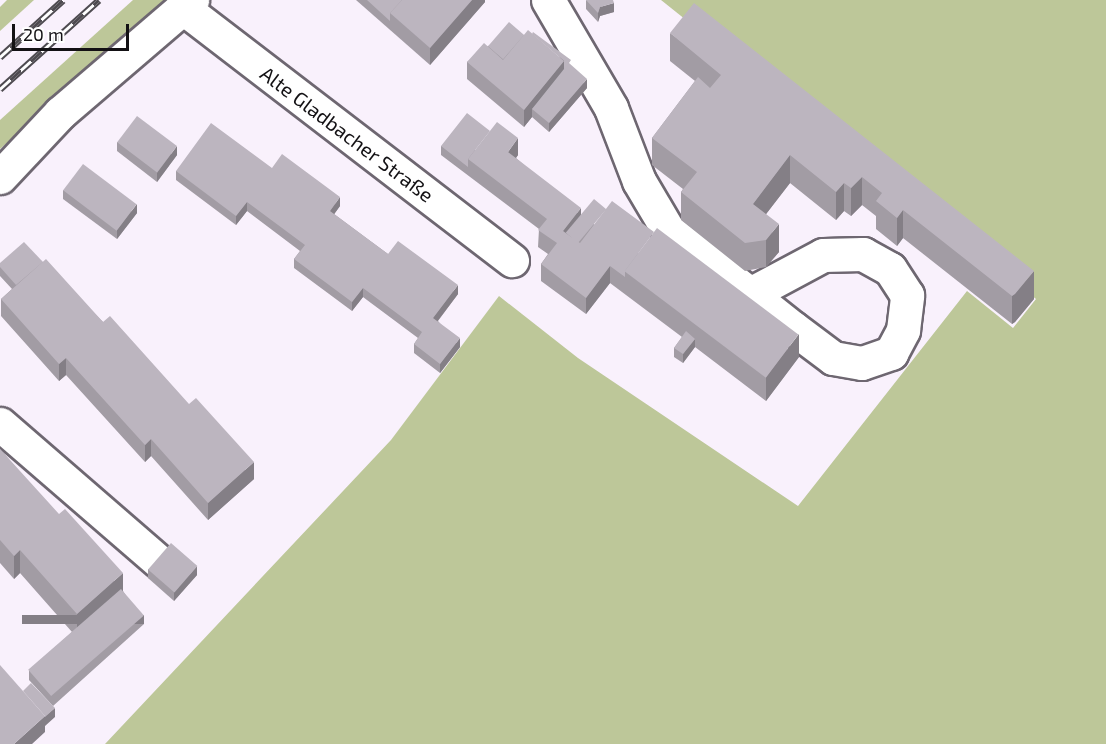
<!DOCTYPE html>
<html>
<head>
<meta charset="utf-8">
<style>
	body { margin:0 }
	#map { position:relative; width:1106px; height:744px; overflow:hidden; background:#f9f1fc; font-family:"Exo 2",sans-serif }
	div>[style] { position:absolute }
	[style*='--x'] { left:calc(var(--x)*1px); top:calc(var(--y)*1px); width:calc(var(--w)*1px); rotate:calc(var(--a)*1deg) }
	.green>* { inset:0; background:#bdc799 }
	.roads { filter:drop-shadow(2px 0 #6e6771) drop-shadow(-2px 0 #6e6771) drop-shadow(0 2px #6e6771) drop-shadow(0 -2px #6e6771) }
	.minor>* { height:33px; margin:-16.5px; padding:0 16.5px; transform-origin:16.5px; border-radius:16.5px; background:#fff }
	.rail>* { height:7px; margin-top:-3.5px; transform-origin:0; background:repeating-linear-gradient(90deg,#fff 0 14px,#4e4b50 0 28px); box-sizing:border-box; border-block:2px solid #4e4b50 }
	.wall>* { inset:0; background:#a29ca4 }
	.shaded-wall>* { inset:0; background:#847f86; transform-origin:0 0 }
	.building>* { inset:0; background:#bcb5bf; transform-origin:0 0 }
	span { translate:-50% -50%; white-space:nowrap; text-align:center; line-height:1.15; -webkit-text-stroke:6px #fff; paint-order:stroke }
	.street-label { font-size:20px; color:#131114 }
	.scale { position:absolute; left:12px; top:24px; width:117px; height:27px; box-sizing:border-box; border:3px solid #131114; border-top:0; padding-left:8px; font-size:18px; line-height:21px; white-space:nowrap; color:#131114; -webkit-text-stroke:4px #fff; paint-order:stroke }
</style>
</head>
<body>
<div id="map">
	<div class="green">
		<i style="clip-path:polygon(7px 0,34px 0,0 31px,0 7px)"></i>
		<i style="clip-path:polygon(133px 0,167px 0,0 149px,0 120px)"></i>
		<i style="clip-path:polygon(661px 0,1106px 0,1106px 744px,105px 744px,391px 440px,499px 296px,578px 358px,798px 506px,967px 291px,1013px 328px,1036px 299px)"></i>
	</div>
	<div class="roads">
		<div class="minor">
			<i style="--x:548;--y:0;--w:125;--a:59.7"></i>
			<i style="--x:611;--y:108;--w:78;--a:69"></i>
			<i style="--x:639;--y:181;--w:57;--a:59.4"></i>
			<i style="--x:668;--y:230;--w:104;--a:38"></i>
			<i style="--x:750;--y:294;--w:55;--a:38.3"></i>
			<i style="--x:793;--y:328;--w:50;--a:36.9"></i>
			<i style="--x:833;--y:358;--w:29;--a:10"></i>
			<i style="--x:862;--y:363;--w:31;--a:-19"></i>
			<i style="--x:891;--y:353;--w:26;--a:-62"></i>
			<i style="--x:903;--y:330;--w:35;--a:-83"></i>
			<i style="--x:907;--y:295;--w:31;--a:-123"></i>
			<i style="--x:890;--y:269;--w:31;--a:-151"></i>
			<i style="--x:863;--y:254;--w:40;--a:178.6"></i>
			<i style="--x:823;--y:255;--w:83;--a:151.9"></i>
			<i style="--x:182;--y:7;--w:416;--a:37.5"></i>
			<i style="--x:0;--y:177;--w:88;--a:-46.8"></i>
			<i style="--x:60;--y:113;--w:174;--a:-40.6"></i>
			<i style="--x:0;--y:424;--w:209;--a:40.9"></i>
		</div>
	</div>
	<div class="rail">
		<i style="--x:0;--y:57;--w:85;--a:-42.1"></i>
		<i style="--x:0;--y:89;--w:133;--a:-42"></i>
	</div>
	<div class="wall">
		<i style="clip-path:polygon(356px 0,485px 0,485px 2px,430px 65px)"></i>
		<i style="clip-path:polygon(586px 0,614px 12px,600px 16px,598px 22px,586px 9px)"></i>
		<i style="clip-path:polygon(670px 33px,1034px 299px,1015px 322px,1012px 324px,903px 238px,897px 246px,876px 229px,876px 216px,862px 205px,851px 216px,844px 211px,836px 220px,790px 183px,766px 214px,779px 252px,766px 267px,745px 271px,681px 220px,681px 192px,683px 189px,652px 165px,652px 138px,695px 81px,670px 61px)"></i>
		<i style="clip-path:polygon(524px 35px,571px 66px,587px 88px,549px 132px,532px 117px,524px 127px,467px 79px,467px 62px,488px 46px)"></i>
		<i style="clip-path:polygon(117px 142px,177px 155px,157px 182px,117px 151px)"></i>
		<i style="clip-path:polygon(441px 146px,518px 155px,516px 158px,581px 216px,799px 357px,766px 401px,695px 347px,683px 363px,674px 357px,674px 348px,682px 337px,610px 283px,586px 314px,541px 281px,541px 264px,548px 254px,538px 247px,539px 229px,441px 155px)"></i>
		<i style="clip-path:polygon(272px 168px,340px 206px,334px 214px,388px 254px,458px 294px,438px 321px,460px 347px,440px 373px,414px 353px,414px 344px,418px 338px,363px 297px,352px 311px,294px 268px,294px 259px,300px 251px,247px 211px,236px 225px,176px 180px,176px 171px)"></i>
		<i style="clip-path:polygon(63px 190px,137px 213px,117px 239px,63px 199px)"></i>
		<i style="clip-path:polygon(43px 262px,103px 322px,254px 479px,208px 520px,151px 456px,145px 462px,66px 375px,59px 381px,1px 316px,1px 299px,12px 289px,0 276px,0 263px)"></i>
		<i style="clip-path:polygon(0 449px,123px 591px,144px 624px,53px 706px,29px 680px,29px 671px,72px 632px,20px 573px,14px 579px,0 563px)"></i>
		<i style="clip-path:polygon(148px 569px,197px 575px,174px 601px,148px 578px)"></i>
	</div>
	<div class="shaded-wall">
		<i style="clip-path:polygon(472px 0,485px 0,485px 2px,430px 65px,430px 48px)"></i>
		<i style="clip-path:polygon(614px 3px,614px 12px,600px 16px,598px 22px,598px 13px,600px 7px)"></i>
		<i style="clip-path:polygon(564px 61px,564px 78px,532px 109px,532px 117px,524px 127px,524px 110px)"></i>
		<i style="clip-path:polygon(587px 79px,587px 88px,549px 132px,549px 123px)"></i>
		<i style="clip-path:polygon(518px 138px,518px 155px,508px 169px,508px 152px)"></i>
		<i style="clip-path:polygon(177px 146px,177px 155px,157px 182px,157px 173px)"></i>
		<i style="clip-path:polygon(790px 155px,790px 183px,753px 231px,753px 204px)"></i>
		<i style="clip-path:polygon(862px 177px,862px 205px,851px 216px,851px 188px)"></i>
		<i style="clip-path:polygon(844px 183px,844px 211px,836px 220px,836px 192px)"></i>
		<i style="clip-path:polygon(340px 197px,340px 206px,330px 220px,330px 211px)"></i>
		<i style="clip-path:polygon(247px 202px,247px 211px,236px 225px,236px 216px)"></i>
		<i style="clip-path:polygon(137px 204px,137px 213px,117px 239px,117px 230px)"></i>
		<i style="clip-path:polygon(581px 208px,581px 225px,568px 242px,563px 231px)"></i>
		<i style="clip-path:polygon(903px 210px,903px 238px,897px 246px,897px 218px)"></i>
		<i style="clip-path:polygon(779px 224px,779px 252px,766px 267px,766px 240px)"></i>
		<i style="clip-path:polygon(610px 266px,610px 283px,586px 314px,586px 298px)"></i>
		<i style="clip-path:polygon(1034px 271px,1034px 299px,1015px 322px,1012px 324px,1012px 296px)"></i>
		<i style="clip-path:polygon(458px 285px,458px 294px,433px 327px,433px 318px)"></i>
		<i style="clip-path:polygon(363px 288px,363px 297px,352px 311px,352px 302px)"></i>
		<i style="clip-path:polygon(799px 334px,799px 357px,766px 401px,766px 377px)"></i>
		<i style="clip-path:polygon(460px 338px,460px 347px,440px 373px,440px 364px)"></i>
		<i style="clip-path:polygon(695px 339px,695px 347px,683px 363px,683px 354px)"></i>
		<i style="clip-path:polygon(66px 358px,66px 375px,59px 381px,59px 364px)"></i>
		<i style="clip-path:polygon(151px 439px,151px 456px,145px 462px,145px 445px)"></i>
		<i style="clip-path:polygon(254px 462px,254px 479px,208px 520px,208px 503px)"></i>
		<i style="clip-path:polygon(20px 550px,20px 573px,14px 579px,14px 556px)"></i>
		<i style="clip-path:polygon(197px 566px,197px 575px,174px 601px,174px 592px)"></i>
		<i style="clip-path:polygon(123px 573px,123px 596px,77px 637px,77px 614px)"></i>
		<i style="left:144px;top:615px;width:9px;height:122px;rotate:90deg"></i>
		<i style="clip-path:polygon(55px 708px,55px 717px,45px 726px,45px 732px,32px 744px,14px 744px,45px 716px)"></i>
	</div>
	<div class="building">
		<i style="clip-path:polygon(367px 0,402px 0,390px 13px,390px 21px)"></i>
		<i style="clip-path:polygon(402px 0,472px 0,430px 48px,390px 13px)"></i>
		<i style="clip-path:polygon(586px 0,613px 0,614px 3px,600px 7px,598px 13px)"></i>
		<i style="clip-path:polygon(694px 3px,1034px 271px,1015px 294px,1012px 296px,903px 210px,897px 218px,876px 201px,882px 193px,862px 177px,851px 188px,844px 183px,836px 192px,790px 155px,753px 204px,779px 224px,766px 240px,745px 243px,681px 192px,697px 172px,652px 138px,698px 77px,710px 88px,721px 75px,670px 33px)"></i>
		<i style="left:509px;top:22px;width:20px;height:32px;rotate:41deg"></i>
		<i style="clip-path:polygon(528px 30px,564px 61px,524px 110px,467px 62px,484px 43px,503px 60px)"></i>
		<i style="clip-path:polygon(533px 32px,571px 60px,569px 63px,587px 79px,549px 123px,532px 109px,564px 69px,564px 61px,532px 34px)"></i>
		<i style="clip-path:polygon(467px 113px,490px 131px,468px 159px,468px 167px,441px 146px)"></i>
		<i style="left:137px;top:116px;width:50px;height:33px;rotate:37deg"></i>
		<i style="clip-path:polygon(497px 122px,518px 138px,508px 152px,581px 208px,563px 231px,580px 243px,612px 201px,654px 232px,625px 271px,625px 277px,610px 266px,586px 298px,541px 264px,557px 243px,538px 230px,547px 219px,468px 159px)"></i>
		<i style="clip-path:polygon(211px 123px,272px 168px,282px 154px,340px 197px,330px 211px,388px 254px,398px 241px,458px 285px,433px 318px,460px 338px,440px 364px,414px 344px,422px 332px,363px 288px,352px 302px,294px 259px,305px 245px,247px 202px,236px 216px,176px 171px)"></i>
		<i style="left:83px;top:164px;width:67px;height:33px;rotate:37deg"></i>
		<i style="left:594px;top:199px;width:16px;height:44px;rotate:40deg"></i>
		<i style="left:657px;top:228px;width:177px;height:54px;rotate:37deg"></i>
		<i style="clip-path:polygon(24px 242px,43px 262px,16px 285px,0 267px,0 263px)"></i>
		<i style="clip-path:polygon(46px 259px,103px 322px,110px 316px,189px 404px,196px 398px,254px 462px,208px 503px,151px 439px,145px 445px,66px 358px,59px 364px,1px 299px)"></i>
		<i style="clip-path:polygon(686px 331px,695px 339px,683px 354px,674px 348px)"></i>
		<i style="clip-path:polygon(0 449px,59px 514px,65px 509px,123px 573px,77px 614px,20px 550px,14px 556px,0 540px)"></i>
		<i style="left:171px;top:543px;width:35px;height:35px;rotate:41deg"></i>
		<i style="left:121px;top:589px;width:35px;height:123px;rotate:49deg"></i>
		<i style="clip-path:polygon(0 665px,45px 716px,14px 744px,0 744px)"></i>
		<i style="clip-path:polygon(31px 683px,55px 708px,45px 717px,45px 716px,23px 691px)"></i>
	</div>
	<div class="street-label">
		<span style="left:347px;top:134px;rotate:37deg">Alte Gladbacher Straße</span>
	</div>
	<div class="scale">20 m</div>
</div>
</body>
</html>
